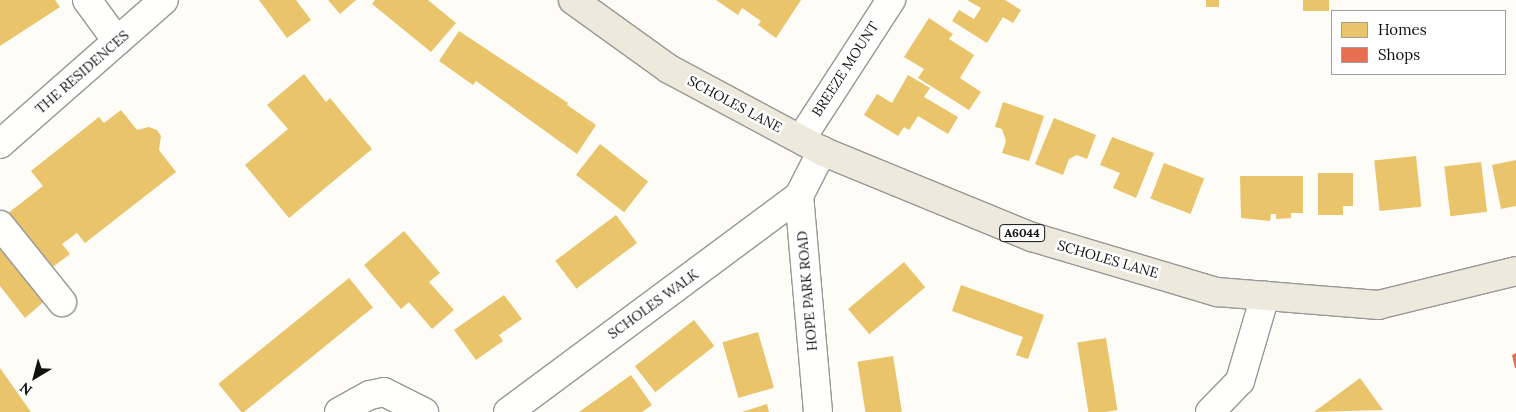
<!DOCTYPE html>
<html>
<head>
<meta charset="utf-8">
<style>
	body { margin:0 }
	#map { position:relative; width:1516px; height:412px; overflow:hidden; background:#fdfcf7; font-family:Lora,serif }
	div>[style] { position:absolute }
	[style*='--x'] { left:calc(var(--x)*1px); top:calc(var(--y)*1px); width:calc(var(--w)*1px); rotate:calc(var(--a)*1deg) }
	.homes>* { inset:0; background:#e9c46a; transform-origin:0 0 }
	.shops>* { inset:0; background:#e76f51 }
	.roads { filter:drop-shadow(1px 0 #979795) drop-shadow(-1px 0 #979795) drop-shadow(0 1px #979795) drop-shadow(0 -1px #979795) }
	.minor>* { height:28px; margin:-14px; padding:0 14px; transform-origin:14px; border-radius:14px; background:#fffffe }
	.major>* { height:28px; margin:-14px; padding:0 14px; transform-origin:14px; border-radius:14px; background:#ede9dc }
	span { translate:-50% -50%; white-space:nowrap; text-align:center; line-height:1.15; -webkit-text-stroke:5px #fff; paint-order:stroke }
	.shield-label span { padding:1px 4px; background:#fff; border:1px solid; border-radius:4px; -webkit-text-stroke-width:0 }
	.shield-label { font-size:12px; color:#111; font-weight:700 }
	.street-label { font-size:14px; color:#111 }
	.legend { position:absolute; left:1331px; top:10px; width:175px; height:65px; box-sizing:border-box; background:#fff; border:1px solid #a0a0a0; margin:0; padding:6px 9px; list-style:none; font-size:15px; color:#111 }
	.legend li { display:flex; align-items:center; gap:10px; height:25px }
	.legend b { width:25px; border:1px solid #a0a0a0 }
	.north { position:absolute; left:10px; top:352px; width:50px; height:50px; -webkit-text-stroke:4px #fff; paint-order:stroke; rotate:217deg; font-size:14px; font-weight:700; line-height:20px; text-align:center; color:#111 }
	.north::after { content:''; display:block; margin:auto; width:18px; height:22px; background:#111; clip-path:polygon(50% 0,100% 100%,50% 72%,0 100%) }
</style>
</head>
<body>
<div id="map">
	<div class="homes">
		<i style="clip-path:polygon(0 0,55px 0,60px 7px,0 46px)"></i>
		<i style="clip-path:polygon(259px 0,296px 0,311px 20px,287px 38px)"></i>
		<i style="clip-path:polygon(328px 0,356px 0,340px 14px)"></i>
		<i style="clip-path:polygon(375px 0,428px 0,456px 23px,431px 52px,372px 4px)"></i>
		<i style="clip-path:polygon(716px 0,801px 0,776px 38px,758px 25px,761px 21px,742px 8px,738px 15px)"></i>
		<i style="clip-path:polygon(967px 0,1005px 0,1021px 10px,1013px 23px,1003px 17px,987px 43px,952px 21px,959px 10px,974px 19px,981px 8px)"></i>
		<i style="left:1206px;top:0;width:13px;height:7px"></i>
		<i style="left:1303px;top:0;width:26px;height:11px"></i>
		<i style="clip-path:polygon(929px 18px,953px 34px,949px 39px,974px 55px,960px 78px,981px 92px,969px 110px,918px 78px,924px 69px,904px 57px)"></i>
		<i style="clip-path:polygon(459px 31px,568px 103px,567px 105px,596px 125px,577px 154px,476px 81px,473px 85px,439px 61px)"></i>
		<i style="clip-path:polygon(304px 74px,326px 102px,330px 98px,372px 149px,289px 218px,245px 165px,288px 129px,267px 105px)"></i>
		<i style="clip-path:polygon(908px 75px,930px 88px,924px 97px,958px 117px,948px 134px,918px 116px,909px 130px,904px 127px,898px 136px,864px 115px,877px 94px,892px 103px)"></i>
		<i style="clip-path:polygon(1003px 102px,1044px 116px,1029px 161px,1002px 153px,1006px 141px,1002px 129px,995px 127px)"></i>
		<i style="clip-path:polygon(121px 110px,137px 130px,149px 127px,157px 130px,161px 136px,159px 150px,176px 172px,85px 243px,77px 233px,62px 244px,70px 254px,50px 269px,7px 214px,43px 186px,31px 171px,99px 117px,104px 123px)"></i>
		<i style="clip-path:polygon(1054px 118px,1096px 135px,1087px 159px,1077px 155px,1069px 159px,1063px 175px,1035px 164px)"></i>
		<i style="clip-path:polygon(1112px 137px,1154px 153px,1136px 198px,1113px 188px,1120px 173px,1100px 165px)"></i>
		<i style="left:600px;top:144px;width:61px;height:39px;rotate:38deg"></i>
		<i style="left:1416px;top:156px;width:51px;height:42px;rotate:84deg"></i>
		<i style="clip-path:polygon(1516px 160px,1516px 206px,1501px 209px,1492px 165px)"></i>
		<i style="left:1481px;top:162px;width:50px;height:37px;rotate:83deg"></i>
		<i style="left:1164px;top:163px;width:43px;height:38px;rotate:21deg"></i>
		<i style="clip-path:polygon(1318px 173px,1353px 173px,1353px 206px,1343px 206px,1343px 215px,1318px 215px)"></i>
		<i style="clip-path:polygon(1240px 176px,1303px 176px,1303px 213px,1291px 213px,1291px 218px,1276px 219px,1276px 214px,1271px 214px,1270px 221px,1241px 218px)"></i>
		<i style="left:616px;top:215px;width:35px;height:76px;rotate:53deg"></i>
		<i style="clip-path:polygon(404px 231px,440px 273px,429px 282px,454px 310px,432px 329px,409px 302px,401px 309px,364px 265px)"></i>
		<i style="clip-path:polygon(0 241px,47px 299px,25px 318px,0 286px)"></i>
		<i style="left:904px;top:262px;width:33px;height:73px;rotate:50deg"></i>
		<i style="left:349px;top:278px;width:38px;height:168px;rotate:51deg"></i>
		<i style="clip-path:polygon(961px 285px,1044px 315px,1028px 359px,1016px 355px,1023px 337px,952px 311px)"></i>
		<i style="clip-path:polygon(504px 295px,522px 319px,499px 335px,503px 341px,476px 360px,454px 330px)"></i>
		<i style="left:694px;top:320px;width:33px;height:75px;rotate:52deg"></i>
		<i style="left:758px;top:332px;width:58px;height:37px;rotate:74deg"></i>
		<i style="left:1106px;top:338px;width:73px;height:29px;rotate:81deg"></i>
		<i style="left:893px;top:356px;width:57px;height:36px;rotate:81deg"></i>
		<i style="clip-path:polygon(0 368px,31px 412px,0 412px)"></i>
		<i style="clip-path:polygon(631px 375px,652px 405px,642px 412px,579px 412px)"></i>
		<i style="clip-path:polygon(1360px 378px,1383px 410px,1314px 412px)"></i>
		<i style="clip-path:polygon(767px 404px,769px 412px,742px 412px)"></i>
	</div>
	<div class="shops">
		<i style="clip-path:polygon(1516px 353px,1516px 368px,1515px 368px,1512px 355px)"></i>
	</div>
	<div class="roads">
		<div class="minor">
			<i style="--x:87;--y:0;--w:51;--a:53.8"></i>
			<i style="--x:801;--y:139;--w:166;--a:-57.1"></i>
			<i style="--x:0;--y:144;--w:218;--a:-41.3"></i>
			<i style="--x:0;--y:225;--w:99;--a:51.2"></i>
			<i style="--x:339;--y:412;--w:35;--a:-29"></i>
			<i style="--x:370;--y:395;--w:14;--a:-12"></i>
			<i style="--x:384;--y:392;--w:45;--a:26.6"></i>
			<i style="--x:508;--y:412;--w:362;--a:-36.6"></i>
			<i style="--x:818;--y:412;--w:217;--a:-95"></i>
			<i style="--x:799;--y:196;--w:51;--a:-62.9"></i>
			<i style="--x:1210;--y:412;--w:43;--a:-45.9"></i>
			<i style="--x:1240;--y:381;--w:89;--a:-73.6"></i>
		</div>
		<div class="major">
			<i style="--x:573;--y:0;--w:118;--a:35.7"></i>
			<i style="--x:669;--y:69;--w:174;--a:28.2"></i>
			<i style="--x:822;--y:151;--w:227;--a:22.3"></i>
			<i style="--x:1032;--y:237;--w:193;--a:16.6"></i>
			<i style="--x:1217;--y:292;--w:162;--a:4.6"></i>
			<i style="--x:1378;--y:305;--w:142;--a:-13.8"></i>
		</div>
	</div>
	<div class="shield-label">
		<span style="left:1022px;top:233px">A6044</span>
	</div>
	<div class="street-label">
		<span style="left:845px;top:69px;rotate:-57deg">BREEZE MOUNT</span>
		<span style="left:82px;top:72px;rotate:-41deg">THE RESIDENCES</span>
		<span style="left:735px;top:104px;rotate:28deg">SCHOLES LANE</span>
		<span style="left:1108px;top:259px;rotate:16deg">SCHOLES LANE</span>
		<span style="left:807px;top:291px;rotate:-95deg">HOPE PARK ROAD</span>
		<span style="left:653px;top:304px;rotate:-36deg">SCHOLES WALK</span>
	</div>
	<ul class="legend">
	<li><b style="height:14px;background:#e9c46a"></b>Homes</li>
	<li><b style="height:14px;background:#e76f51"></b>Shops</li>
	</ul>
	<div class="north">N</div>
</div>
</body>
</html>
